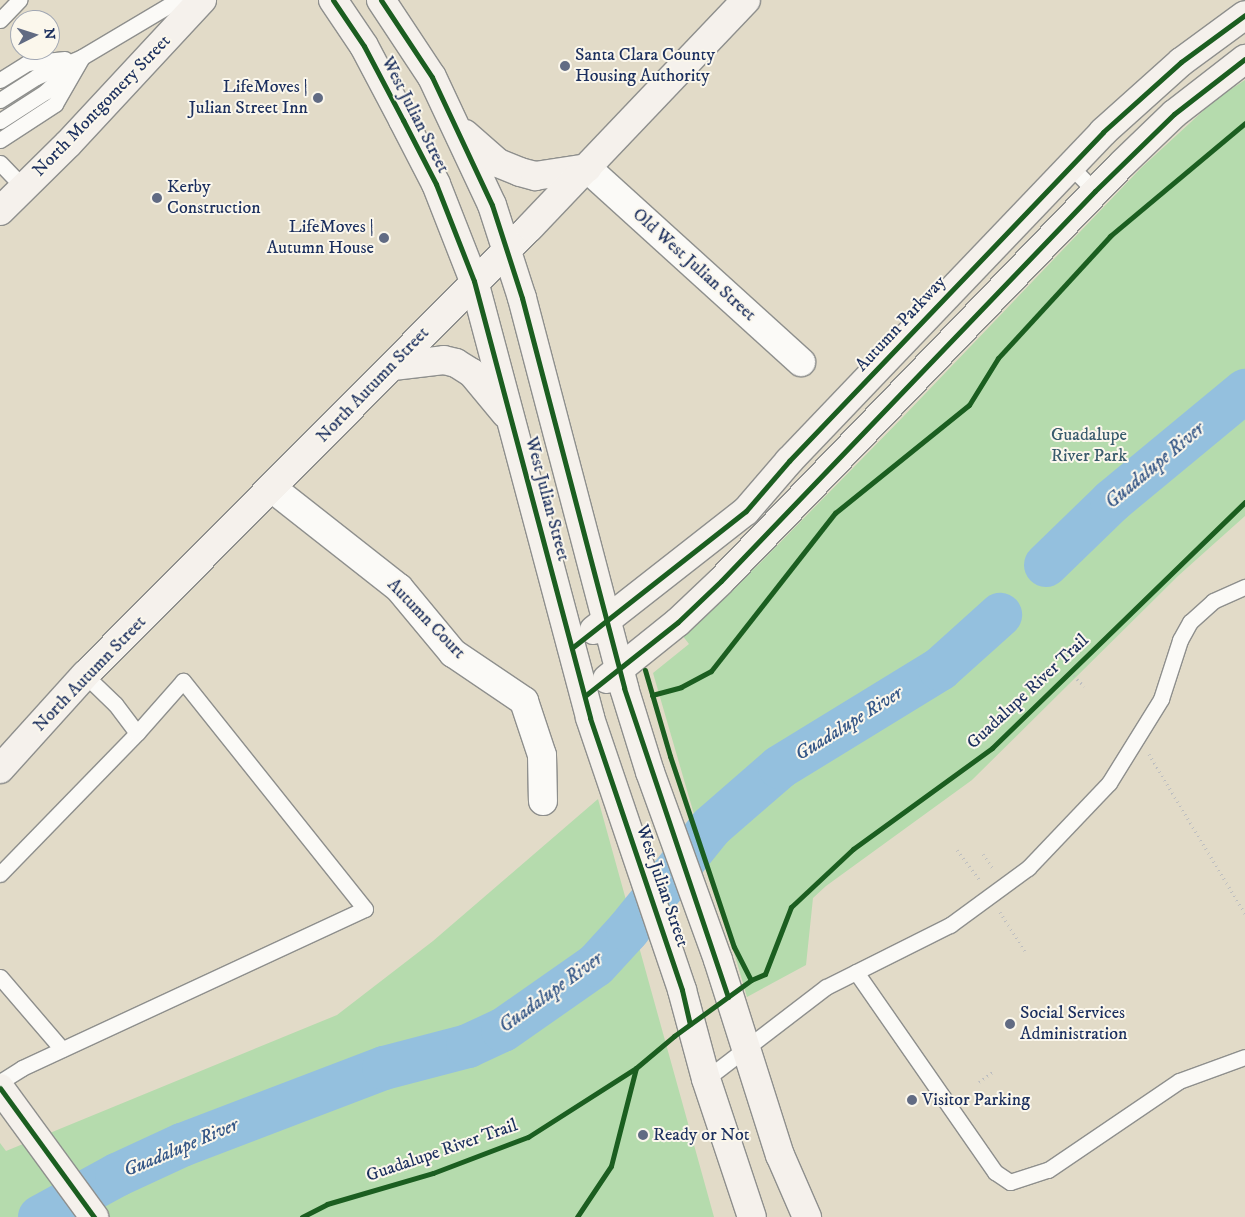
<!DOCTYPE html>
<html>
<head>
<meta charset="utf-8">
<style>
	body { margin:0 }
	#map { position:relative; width:1245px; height:1217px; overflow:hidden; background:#e2dbc8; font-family:"IM FELL DW Pica",serif }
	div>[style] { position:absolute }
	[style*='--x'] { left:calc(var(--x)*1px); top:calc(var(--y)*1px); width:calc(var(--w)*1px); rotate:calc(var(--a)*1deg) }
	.green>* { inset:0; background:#b5dbad }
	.river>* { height:44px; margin:-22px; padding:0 22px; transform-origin:22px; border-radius:22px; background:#94c0de }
	.path>* { height:3px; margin-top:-1.5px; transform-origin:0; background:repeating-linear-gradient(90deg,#bdbec0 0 1px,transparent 0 5px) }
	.roads { filter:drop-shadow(1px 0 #8e8f8d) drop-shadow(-1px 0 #8e8f8d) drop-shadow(0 1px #8e8f8d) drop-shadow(0 -1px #8e8f8d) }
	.lane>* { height:15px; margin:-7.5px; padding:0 7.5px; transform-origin:7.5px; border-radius:7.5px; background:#fbfaf7 }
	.street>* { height:28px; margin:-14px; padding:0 14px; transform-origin:14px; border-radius:14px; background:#fbfaf7 }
	.secondary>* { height:28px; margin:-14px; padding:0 14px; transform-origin:14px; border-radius:14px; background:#f5f1ec }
	.cycleway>* { height:5px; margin:-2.5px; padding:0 2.5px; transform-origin:2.5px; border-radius:2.5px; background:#1b5e20 }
	.dots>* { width:14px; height:14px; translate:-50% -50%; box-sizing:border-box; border:2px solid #fbf7ec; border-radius:50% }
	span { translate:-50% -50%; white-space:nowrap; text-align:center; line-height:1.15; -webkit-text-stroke:4px #fbf7ec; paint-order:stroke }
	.poi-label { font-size:18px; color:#1b2f5e }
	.left { translate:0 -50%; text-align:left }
	.right { translate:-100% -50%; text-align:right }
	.street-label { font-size:18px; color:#1b2f5e }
	.park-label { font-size:18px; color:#385a6c }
	.water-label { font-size:19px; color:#355787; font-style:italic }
	.north { position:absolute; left:10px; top:10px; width:50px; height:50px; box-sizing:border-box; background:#fbf7ec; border:1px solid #a1a7b3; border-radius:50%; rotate:85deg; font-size:14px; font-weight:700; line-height:20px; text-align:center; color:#1b2f5e }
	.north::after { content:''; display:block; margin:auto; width:18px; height:22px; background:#616b83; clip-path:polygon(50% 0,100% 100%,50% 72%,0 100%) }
</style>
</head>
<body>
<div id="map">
	<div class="green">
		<i style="clip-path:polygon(1245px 80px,1245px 516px,1178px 576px,972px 780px,826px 886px,813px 898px,806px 965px,747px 997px,653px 673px,689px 644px,682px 635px,759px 564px,901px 419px,1141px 168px,1216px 99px)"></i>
		<i style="clip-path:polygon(598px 799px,714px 1217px,0 1217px,0 1143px,6px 1151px,337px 1015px,433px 941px)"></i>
	</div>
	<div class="river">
		<i style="--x:1046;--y:565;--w:92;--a:-44.1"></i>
		<i style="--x:1112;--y:501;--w:173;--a:-39.6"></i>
		<i style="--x:40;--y:1217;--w:88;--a:-28.6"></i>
		<i style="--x:117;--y:1175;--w:72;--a:-24.8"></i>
		<i style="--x:182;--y:1145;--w:216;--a:-20.9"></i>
		<i style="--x:384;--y:1068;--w:87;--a:-14.7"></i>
		<i style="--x:468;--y:1046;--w:38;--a:-25"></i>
		<i style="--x:503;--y:1030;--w:113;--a:-35"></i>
		<i style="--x:596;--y:965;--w:47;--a:-47.6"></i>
		<i style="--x:628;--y:930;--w:132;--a:-51.1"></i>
		<i style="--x:711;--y:827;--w:91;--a:-41"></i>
		<i style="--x:780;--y:767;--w:188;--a:-31.5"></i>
		<i style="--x:940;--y:669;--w:81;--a:-42"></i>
	</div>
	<div class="path">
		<i style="--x:1070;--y:672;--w:20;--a:45"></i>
		<i style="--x:1149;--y:754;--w:187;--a:59"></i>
		<i style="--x:957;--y:850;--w:39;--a:53"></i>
		<i style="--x:983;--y:854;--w:18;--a:56"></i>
		<i style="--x:1000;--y:912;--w:46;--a:57.3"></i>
		<i style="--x:979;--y:1082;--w:19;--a:-36"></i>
	</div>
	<div class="roads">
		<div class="lane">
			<i style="--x:0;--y:20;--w:28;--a:-46"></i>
			<i style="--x:0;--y:80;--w:32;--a:-32"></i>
			<i style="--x:27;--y:63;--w:38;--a:-6"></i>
			<i style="--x:0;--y:100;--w:43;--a:-32.6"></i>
			<i style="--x:36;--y:77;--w:50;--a:-23.5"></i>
			<i style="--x:82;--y:57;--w:112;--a:-30.7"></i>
			<i style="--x:0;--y:121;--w:54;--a:-32.8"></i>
			<i style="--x:45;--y:92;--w:34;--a:-43"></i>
			<i style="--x:0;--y:140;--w:66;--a:-33.2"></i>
			<i style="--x:55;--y:104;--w:54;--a:-60.1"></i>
			<i style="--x:0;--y:163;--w:33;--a:46"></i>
			<i style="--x:1070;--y:166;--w:35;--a:45"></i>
			<i style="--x:0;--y:874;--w:197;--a:-45.8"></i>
			<i style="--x:856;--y:972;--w:244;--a:55.2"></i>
			<i style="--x:995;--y:1172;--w:18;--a:34"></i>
			<i style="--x:1010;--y:1182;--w:40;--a:-18"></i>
			<i style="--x:1048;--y:1170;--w:158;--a:-34.2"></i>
			<i style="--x:1179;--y:1081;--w:70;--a:-20"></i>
			<i style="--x:0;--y:977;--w:95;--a:49.3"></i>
			<i style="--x:706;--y:1079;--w:151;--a:-37.5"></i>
			<i style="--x:826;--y:987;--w:139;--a:-26.6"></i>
			<i style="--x:950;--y:925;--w:97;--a:-36.2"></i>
			<i style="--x:1028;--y:868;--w:117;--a:-46.4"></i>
			<i style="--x:1109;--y:783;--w:99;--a:-58.2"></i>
			<i style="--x:1161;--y:699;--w:62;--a:-72.1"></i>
			<i style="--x:1180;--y:640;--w:21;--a:-61"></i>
			<i style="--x:1190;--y:622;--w:31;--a:-42"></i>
			<i style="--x:1213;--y:601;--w:35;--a:-24"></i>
			<i style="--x:0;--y:1082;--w:26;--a:-32"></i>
			<i style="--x:22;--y:1068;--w:378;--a:-24.9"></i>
			<i style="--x:365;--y:909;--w:292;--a:-128.6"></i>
			<i style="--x:183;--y:681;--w:69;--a:131.5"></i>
			<i style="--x:137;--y:733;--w:36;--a:-127"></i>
			<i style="--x:115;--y:704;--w:42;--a:-136"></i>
		</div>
		<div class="street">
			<i style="--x:587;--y:168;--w:289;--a:42.2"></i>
			<i style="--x:273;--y:489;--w:160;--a:38.2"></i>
			<i style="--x:399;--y:588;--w:85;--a:50.3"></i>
			<i style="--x:453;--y:653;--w:86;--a:34.1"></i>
			<i style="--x:524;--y:701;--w:57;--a:71.6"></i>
			<i style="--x:542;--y:755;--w:46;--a:88.8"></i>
		</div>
		<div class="secondary">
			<i style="--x:333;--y:0;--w:55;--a:56"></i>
			<i style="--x:364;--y:46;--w:84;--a:62.2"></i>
			<i style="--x:403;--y:120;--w:72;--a:62.7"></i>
			<i style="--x:436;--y:184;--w:104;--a:68.6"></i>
			<i style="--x:474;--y:281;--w:452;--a:75.1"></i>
			<i style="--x:590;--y:718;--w:287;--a:71.3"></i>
			<i style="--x:682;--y:990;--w:92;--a:74.9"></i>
			<i style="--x:706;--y:1079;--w:145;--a:71.6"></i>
			<i style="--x:381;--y:0;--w:92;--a:56.5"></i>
			<i style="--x:432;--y:77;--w:141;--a:64.9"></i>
			<i style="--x:492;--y:205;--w:98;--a:72.1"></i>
			<i style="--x:522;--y:298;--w:403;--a:75.3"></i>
			<i style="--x:624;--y:688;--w:88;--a:72.8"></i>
			<i style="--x:650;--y:772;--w:200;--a:70.1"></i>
			<i style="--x:718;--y:960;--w:205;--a:72.4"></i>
			<i style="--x:780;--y:1155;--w:68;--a:66.5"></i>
			<i style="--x:465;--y:134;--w:44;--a:41.3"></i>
			<i style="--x:498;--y:163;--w:24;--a:22"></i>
			<i style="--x:520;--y:172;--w:16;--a:15"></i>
			<i style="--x:535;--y:176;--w:53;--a:-8.7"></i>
			<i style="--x:0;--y:211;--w:95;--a:-44.6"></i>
			<i style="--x:68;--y:144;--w:197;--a:-47.1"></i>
			<i style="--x:393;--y:366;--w:51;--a:-6.7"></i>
			<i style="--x:444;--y:360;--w:12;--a:14"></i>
			<i style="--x:456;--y:363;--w:19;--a:32"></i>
			<i style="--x:472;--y:373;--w:53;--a:50.3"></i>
			<i style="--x:594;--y:630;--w:193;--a:-38.1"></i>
			<i style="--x:746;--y:511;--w:66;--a:-49.3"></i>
			<i style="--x:789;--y:461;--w:455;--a:-46.3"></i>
			<i style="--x:1103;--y:132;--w:105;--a:-41.9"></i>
			<i style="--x:1181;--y:62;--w:79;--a:-36.3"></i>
			<i style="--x:607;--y:679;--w:91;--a:-38.8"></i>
			<i style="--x:678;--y:622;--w:59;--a:-43.6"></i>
			<i style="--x:721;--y:581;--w:579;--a:-46.12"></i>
			<i style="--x:1122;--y:164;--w:72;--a:-43.9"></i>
			<i style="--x:1174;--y:114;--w:90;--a:-37.8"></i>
			<i style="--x:0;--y:769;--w:127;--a:-47.9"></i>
			<i style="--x:85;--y:675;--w:631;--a:-45.19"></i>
			<i style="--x:530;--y:227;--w:313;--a:-46.4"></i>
			<i style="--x:0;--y:1088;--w:160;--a:53.9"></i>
		</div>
	</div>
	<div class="cycleway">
		<i style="--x:333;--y:0;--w:55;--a:56"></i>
		<i style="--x:364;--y:46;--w:84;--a:62.2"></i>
		<i style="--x:403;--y:120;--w:72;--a:62.7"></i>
		<i style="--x:436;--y:184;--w:104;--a:68.6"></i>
		<i style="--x:474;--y:281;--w:452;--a:75.1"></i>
		<i style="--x:590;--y:718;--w:287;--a:71.3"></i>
		<i style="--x:682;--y:990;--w:35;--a:77"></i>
		<i style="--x:381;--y:0;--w:92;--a:56.5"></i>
		<i style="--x:432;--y:77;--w:141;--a:64.9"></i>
		<i style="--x:492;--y:205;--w:98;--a:72.1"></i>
		<i style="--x:522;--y:298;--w:403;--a:75.3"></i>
		<i style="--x:624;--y:688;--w:326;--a:71.4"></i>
		<i style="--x:573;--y:647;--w:220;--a:-38.2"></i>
		<i style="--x:746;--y:511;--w:66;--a:-49.3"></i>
		<i style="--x:789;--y:461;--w:455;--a:-46.3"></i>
		<i style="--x:1103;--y:132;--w:105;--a:-41.9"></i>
		<i style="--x:1181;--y:62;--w:79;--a:-36.3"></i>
		<i style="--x:645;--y:670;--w:90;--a:73.8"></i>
		<i style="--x:670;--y:756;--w:201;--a:71.5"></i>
		<i style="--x:734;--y:947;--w:37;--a:63"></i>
		<i style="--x:586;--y:695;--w:117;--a:-38.4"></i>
		<i style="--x:678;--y:622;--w:59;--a:-43.6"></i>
		<i style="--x:721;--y:581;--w:540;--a:-46.2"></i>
		<i style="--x:1095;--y:191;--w:110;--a:-44.3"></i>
		<i style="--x:1174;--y:114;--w:90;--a:-37.8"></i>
		<i style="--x:652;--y:695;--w:30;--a:-15"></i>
		<i style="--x:681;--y:687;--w:34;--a:-28"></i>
		<i style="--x:711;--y:671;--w:201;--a:-51.9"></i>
		<i style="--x:835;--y:513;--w:172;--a:-38.9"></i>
		<i style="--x:969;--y:405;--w:55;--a:-58.3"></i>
		<i style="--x:998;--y:358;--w:166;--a:-47.4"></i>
		<i style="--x:1110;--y:236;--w:176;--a:-39.9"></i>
		<i style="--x:0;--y:1088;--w:160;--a:53.9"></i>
		<i style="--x:302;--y:1217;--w:28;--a:-27"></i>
		<i style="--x:327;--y:1204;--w:110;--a:-16.3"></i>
		<i style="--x:433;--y:1173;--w:102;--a:-20.8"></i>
		<i style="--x:528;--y:1137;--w:128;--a:-32.6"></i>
		<i style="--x:577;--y:1217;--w:61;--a:-56.3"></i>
		<i style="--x:611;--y:1166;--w:101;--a:-75.7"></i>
		<i style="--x:636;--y:1068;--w:50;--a:-40.1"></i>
		<i style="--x:674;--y:1036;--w:95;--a:-36"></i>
		<i style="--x:751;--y:980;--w:15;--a:-23"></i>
		<i style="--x:765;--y:974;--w:72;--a:-68.8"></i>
		<i style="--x:791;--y:907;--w:85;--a:-43.1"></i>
		<i style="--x:853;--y:849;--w:172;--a:-36"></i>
		<i style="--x:992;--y:748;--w:353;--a:-44.2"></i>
	</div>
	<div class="dots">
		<i style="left:565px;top:66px;background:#616b83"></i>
		<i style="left:318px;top:98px;background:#616b83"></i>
		<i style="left:157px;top:198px;background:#616b83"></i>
		<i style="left:384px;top:238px;background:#616b83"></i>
		<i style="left:1010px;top:1024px;background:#616b83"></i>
		<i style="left:912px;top:1100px;background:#616b83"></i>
		<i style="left:643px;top:1135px;background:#616b83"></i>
	</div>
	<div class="poi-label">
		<span class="left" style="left:575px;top:66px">Santa Clara County<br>Housing Authority</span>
		<span class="right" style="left:308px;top:98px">LifeMoves |<br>Julian Street Inn</span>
		<span class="left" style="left:167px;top:198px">Kerby<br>Construction</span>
		<span class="right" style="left:374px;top:238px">LifeMoves |<br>Autumn House</span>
		<span class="left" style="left:1020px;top:1024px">Social Services<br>Administration</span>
		<span class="left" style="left:922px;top:1100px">Visitor Parking</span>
		<span class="left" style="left:653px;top:1135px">Ready or Not</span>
	</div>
	<div class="street-label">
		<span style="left:102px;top:106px;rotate:-46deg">North Montgomery Street</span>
		<span style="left:415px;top:115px;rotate:63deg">West Julian Street</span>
		<span style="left:694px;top:265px;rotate:42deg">Old West Julian Street</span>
		<span style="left:901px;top:324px;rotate:-47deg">Autumn Parkway</span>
		<span style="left:373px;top:385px;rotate:-46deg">North Autumn Street</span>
		<span style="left:547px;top:499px;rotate:75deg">West Julian Street</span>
		<span style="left:426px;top:619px;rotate:46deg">Autumn Court</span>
		<span style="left:90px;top:674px;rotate:-46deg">North Autumn Street</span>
		<span style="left:1028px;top:692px;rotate:-43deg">Guadalupe River Trail</span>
		<span style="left:662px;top:886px;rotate:71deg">West Julian Street</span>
		<span style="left:442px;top:1151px;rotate:-19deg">Guadalupe River Trail</span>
	</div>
	<div class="park-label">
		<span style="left:1089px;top:446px">Guadalupe<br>River Park</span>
	</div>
	<div class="water-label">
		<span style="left:1155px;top:466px;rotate:-40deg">Guadalupe River</span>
		<span style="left:849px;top:724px;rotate:-32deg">Guadalupe River</span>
		<span style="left:551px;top:993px;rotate:-36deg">Guadalupe River</span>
		<span style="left:181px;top:1148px;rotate:-23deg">Guadalupe River</span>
	</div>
	<div class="north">N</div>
</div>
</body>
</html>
